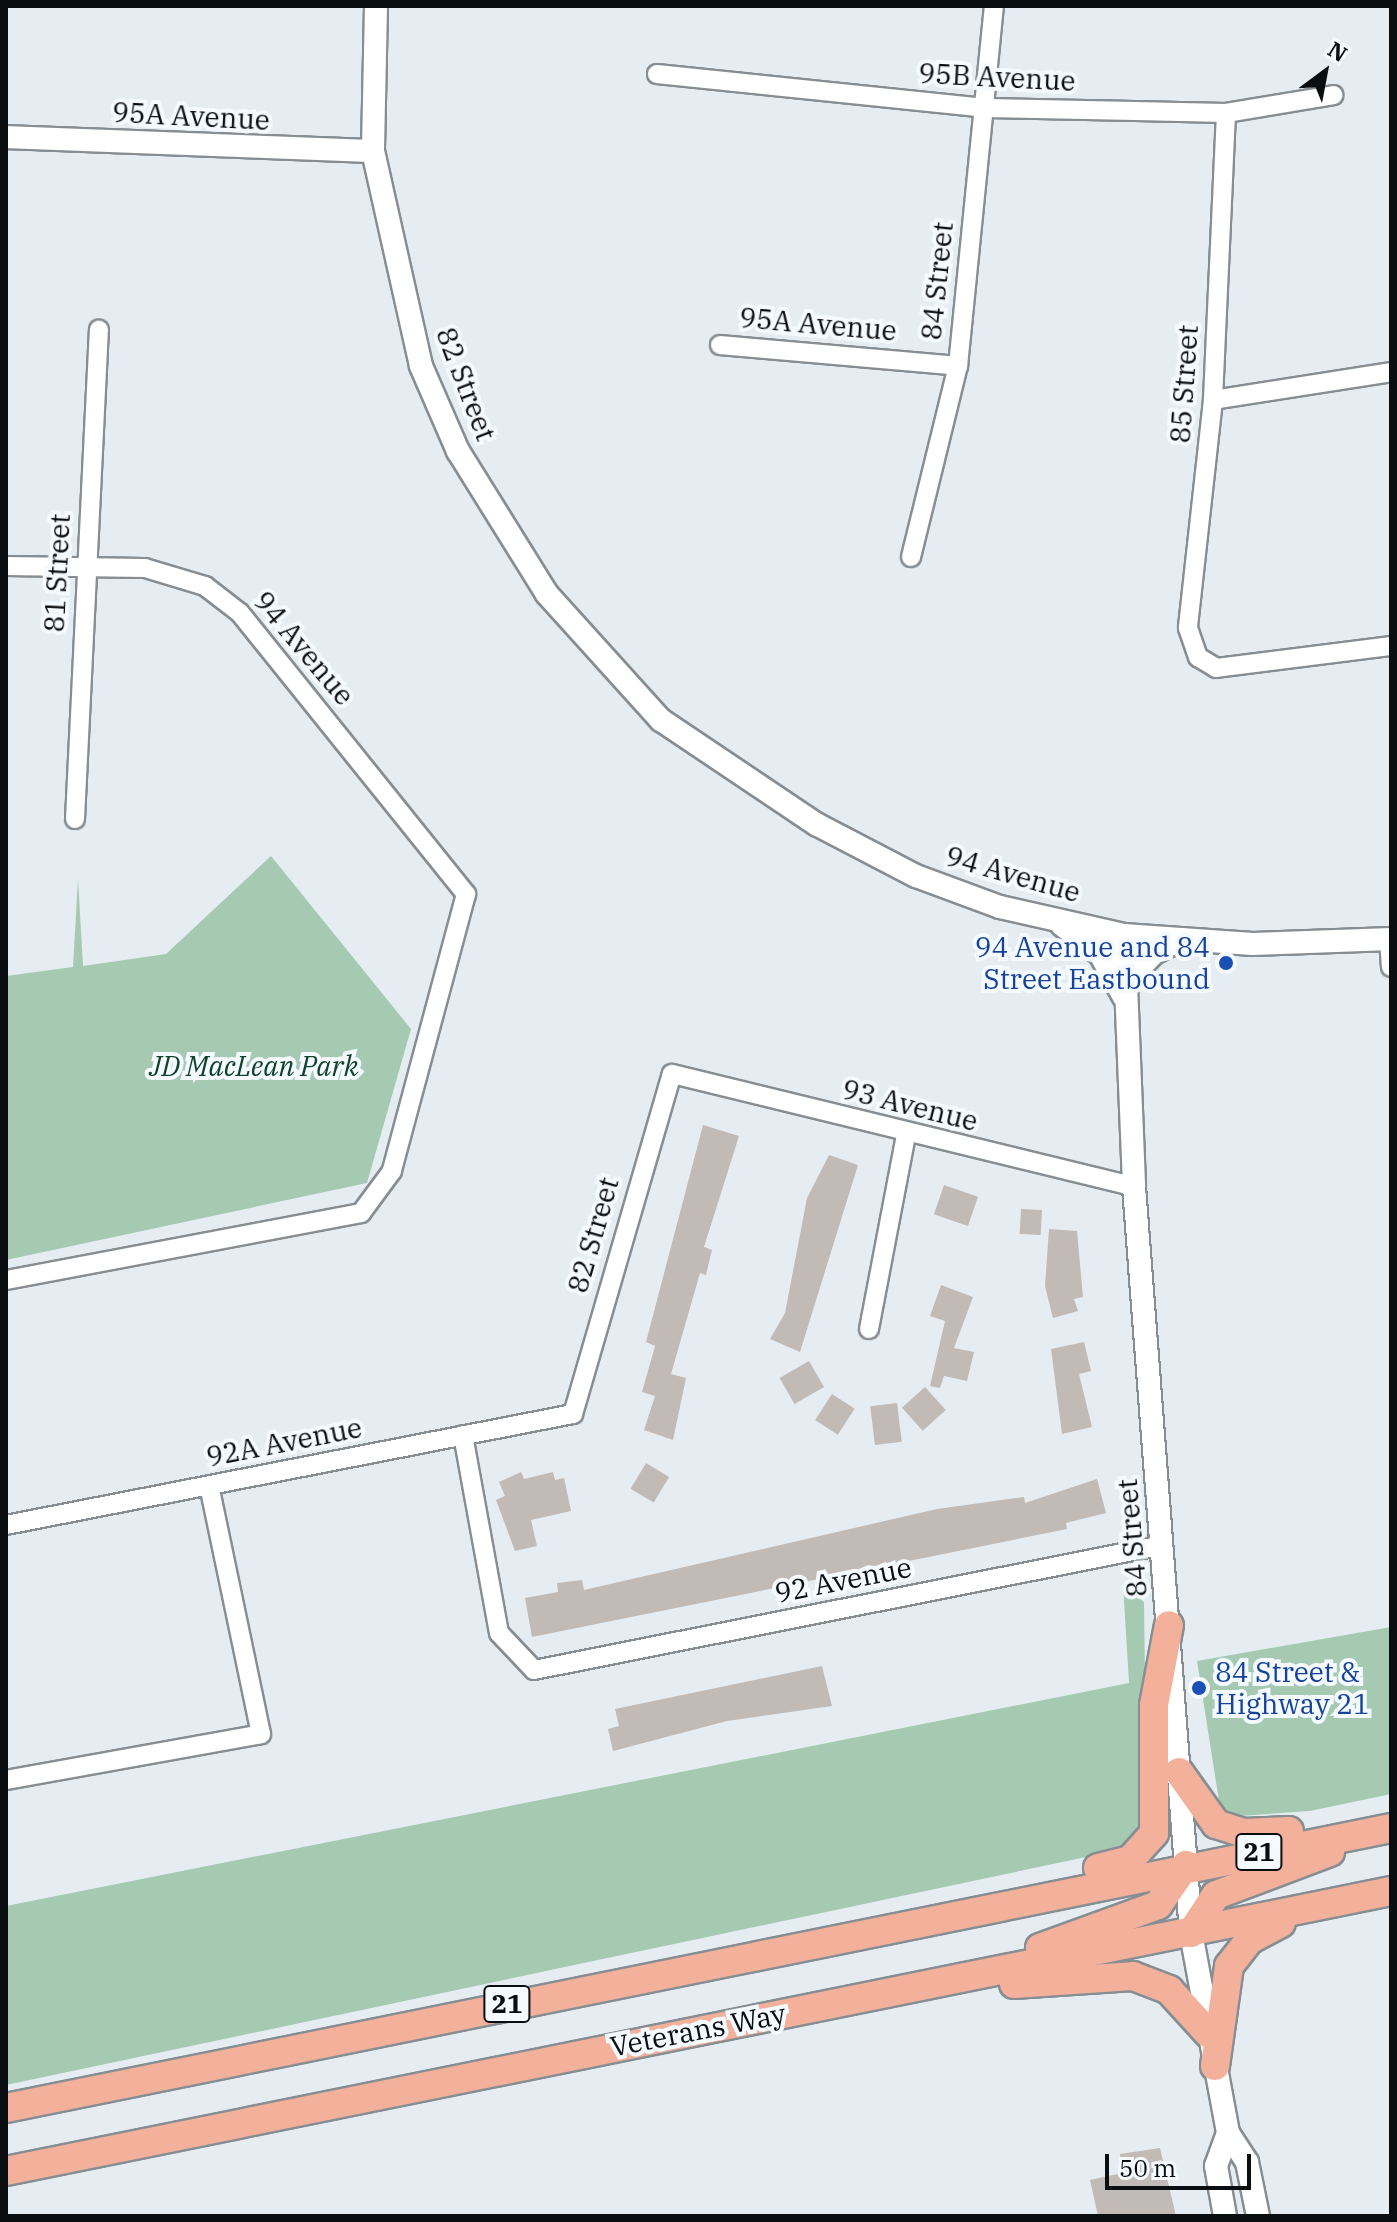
<!DOCTYPE html>
<html>
<head>
<meta charset="utf-8">
<style>
	body { margin:0 }
	#map { position:relative; width:1397px; height:2222px; overflow:hidden; background:#e5edf3; font-family:"IBM Plex Serif",serif }
	div>[style] { position:absolute }
	[style*='--x'] { left:calc(var(--x)*1px); top:calc(var(--y)*1px); width:calc(var(--w)*1px); rotate:calc(var(--a)*1deg) }
	.green>* { inset:0; background:#a5cab1 }
	.building>* { inset:0; background:#c2bab4; transform-origin:0 0 }
	.roads { filter:drop-shadow(2px 0 #878e93) drop-shadow(-2px 0 #878e93) drop-shadow(0 2px #878e93) drop-shadow(0 -2px #878e93) }
	.minor>* { height:18px; margin:-9px; padding:0 9px; transform-origin:9px; border-radius:9px; background:#fff }
	.tertiary>* { height:22px; margin:-11px; padding:0 11px; transform-origin:11px; border-radius:11px; background:#fff }
	.primary>* { height:28px; margin:-14px; padding:0 14px; transform-origin:14px; border-radius:14px; background:#f3b19b }
	.dots>* { width:22px; height:22px; translate:-50% -50%; box-sizing:border-box; border:4px solid #f4faff; border-radius:50% }
	span { translate:-50% -50%; white-space:nowrap; text-align:center; line-height:1.15; -webkit-text-stroke:8px #f4faff; paint-order:stroke }
	.shield-label span { padding:2px 6px; background:#f4faff; border:2px solid; border-radius:6px; -webkit-text-stroke-width:0 }
	.shield-label { font-size:26px; color:#0b0e10; font-weight:700 }
	.street-label { font-size:28px; color:#0b0e10 }
	.transit-label { font-size:28px; color:#164399 }
	.right { translate:-100% -50%; text-align:right }
	.left { translate:0 -50%; text-align:left }
	.park-label { font-size:28px; color:#104328; font-style:italic }
	.frame { position:absolute; inset:0; border:8px solid #0b0e10; pointer-events:none }
	.north { position:absolute; left:1285px; top:32px; width:80px; height:80px; -webkit-text-stroke:6px #f4faff; paint-order:stroke; rotate:32deg; font-size:22px; font-weight:700; line-height:32px; text-align:center; color:#0b0e10 }
	.north::after { content:''; display:block; margin:auto; width:28px; height:36px; background:#0b0e10; clip-path:polygon(50% 0,100% 100%,50% 72%,0 100%) }
	.scale { position:absolute; left:1105px; top:2154px; width:146px; height:36px; box-sizing:border-box; border:4px solid #0b0e10; border-top:0; padding-left:10px; font-size:24px; line-height:28px; white-space:nowrap; color:#0b0e10; -webkit-text-stroke:6px #f4faff; paint-order:stroke }
</style>
</head>
<body>
<div id="map">
	<div class="green">
		<i style="clip-path:polygon(271px 856px,411px 1029px,367px 1183px,6px 1260px,6px 976px,73px 967px,78px 879px,83px 966px,166px 954px)"></i>
		<i style="clip-path:polygon(1123px 1584px,1144px 1602px,1147px 1827px,1129px 1848px,6px 2085px,6px 1906px,1129px 1683px)"></i>
		<i style="clip-path:polygon(1391px 1627px,1391px 1794px,1310px 1811px,1240px 1816px,1220px 1807px,1197px 1661px)"></i>
	</div>
	<div class="building">
		<i style="clip-path:polygon(703px 1125px,739px 1136px,704px 1247px,712px 1250px,706px 1275px,700px 1273px,671px 1374px,686px 1378px,673px 1440px,644px 1430px,655px 1396px,642px 1392px,655px 1346px,646px 1342px)"></i>
		<i style="clip-path:polygon(829px 1155px,858px 1165px,800px 1352px,770px 1339px,785px 1313px,807px 1198px)"></i>
		<i style="left:944px;top:1185px;width:36px;height:31px;rotate:19deg"></i>
		<i style="left:1021px;top:1209px;width:21px;height:25px;rotate:3deg"></i>
		<i style="clip-path:polygon(1049px 1229px,1077px 1231px,1083px 1297px,1074px 1299px,1078px 1311px,1053px 1318px,1045px 1286px)"></i>
		<i style="clip-path:polygon(941px 1285px,973px 1297px,954px 1348px,974px 1352px,967px 1381px,944px 1376px,940px 1388px,930px 1386px,945px 1321px,930px 1316px)"></i>
		<i style="clip-path:polygon(1084px 1342px,1091px 1371px,1079px 1374px,1092px 1427px,1062px 1434px,1051px 1349px)"></i>
		<i style="left:809px;top:1361px;width:30px;height:34px;rotate:60deg"></i>
		<i style="left:925px;top:1387px;width:31px;height:31px;rotate:48deg"></i>
		<i style="left:832px;top:1394px;width:27px;height:31px;rotate:33deg"></i>
		<i style="left:897px;top:1403px;width:39px;height:27px;rotate:83deg"></i>
		<i style="left:646px;top:1463px;width:27px;height:30px;rotate:31deg"></i>
		<i style="clip-path:polygon(521px 1472px,524px 1479px,553px 1472px,555px 1480px,564px 1478px,571px 1511px,531px 1520px,537px 1546px,515px 1551px,496px 1500px,505px 1496px,499px 1482px)"></i>
		<i style="clip-path:polygon(1097px 1479px,1106px 1513px,1066px 1523px,1067px 1529px,532px 1637px,525px 1598px,558px 1592px,557px 1583px,582px 1580px,584px 1590px,937px 1509px,1024px 1497px,1025px 1503px)"></i>
		<i style="clip-path:polygon(822px 1666px,832px 1706px,727px 1721px,613px 1751px,608px 1729px,619px 1726px,615px 1709px)"></i>
		<i style="clip-path:polygon(1160px 2148px,1176px 2216px,1098px 2216px,1090px 2180px,1122px 2173px,1120px 2154px)"></i>
	</div>
	<div class="roads">
		<div class="minor">
			<i style="--x:657;--y:74;--w:332;--a:5.9"></i>
			<i style="--x:987;--y:108;--w:239;--a:1.2"></i>
			<i style="--x:1226;--y:113;--w:109;--a:-9.5"></i>
			<i style="--x:1226;--y:113;--w:287;--a:92.6"></i>
			<i style="--x:1213;--y:400;--w:229;--a:96.3"></i>
			<i style="--x:1188;--y:628;--w:31;--a:71"></i>
			<i style="--x:1198;--y:657;--w:21;--a:31"></i>
			<i style="--x:1216;--y:668;--w:176;--a:-7.2"></i>
			<i style="--x:720;--y:345;--w:239;--a:5"></i>
			<i style="--x:1213;--y:400;--w:180;--a:-8.9"></i>
			<i style="--x:911;--y:557;--w:197;--a:-76.2"></i>
			<i style="--x:958;--y:366;--w:362;--a:-84.3"></i>
			<i style="--x:6;--y:566;--w:139;--a:0.8"></i>
			<i style="--x:145;--y:568;--w:63;--a:16.7"></i>
			<i style="--x:205;--y:586;--w:44;--a:37.6"></i>
			<i style="--x:240;--y:613;--w:361;--a:51.2"></i>
			<i style="--x:466;--y:894;--w:287;--a:105"></i>
			<i style="--x:392;--y:1171;--w:52;--a:126.4"></i>
			<i style="--x:361;--y:1213;--w:361;--a:169.3"></i>
			<i style="--x:75;--y:819;--w:490;--a:-87.2"></i>
			<i style="--x:1389;--y:939;--w:28;--a:86"></i>
			<i style="--x:869;--y:1329;--w:197;--a:-79.2"></i>
			<i style="--x:463;--y:1435;--w:201;--a:79.7"></i>
			<i style="--x:499;--y:1633;--w:51;--a:46.6"></i>
			<i style="--x:534;--y:1670;--w:641;--a:-11.24"></i>
			<i style="--x:6;--y:1525;--w:578;--a:-11.08"></i>
			<i style="--x:573;--y:1414;--w:354;--a:-73.8"></i>
			<i style="--x:672;--y:1074;--w:476;--a:13.7"></i>
			<i style="--x:6;--y:1780;--w:259;--a:-10.2"></i>
			<i style="--x:261;--y:1734;--w:254;--a:-101.8"></i>
		</div>
		<div class="tertiary">
			<i style="--x:376;--y:6;--w:145;--a:91.2"></i>
			<i style="--x:373;--y:151;--w:220;--a:77.4"></i>
			<i style="--x:421;--y:366;--w:93;--a:66.5"></i>
			<i style="--x:458;--y:451;--w:168;--a:58.1"></i>
			<i style="--x:547;--y:594;--w:170;--a:47.9"></i>
			<i style="--x:661;--y:720;--w:187;--a:33.9"></i>
			<i style="--x:816;--y:824;--w:113;--a:27.5"></i>
			<i style="--x:916;--y:876;--w:90;--a:20.3"></i>
			<i style="--x:1000;--y:907;--w:127;--a:12.7"></i>
			<i style="--x:1124;--y:935;--w:129;--a:4"></i>
			<i style="--x:1253;--y:944;--w:138;--a:-2.1"></i>
			<i style="--x:6;--y:137;--w:367;--a:2.2"></i>
			<i style="--x:1062;--y:925;--w:48;--a:37.3"></i>
			<i style="--x:1100;--y:954;--w:49;--a:60.8"></i>
			<i style="--x:1124;--y:935;--w:252;--a:87.7"></i>
			<i style="--x:1134;--y:1187;--w:748;--a:85.63"></i>
			<i style="--x:1191;--y:1933;--w:203;--a:79.5"></i>
			<i style="--x:1228;--y:2133;--w:35;--a:57"></i>
			<i style="--x:1247;--y:2162;--w:55;--a:78.5"></i>
			<i style="--x:1126;--y:982;--w:40;--a:-46"></i>
			<i style="--x:1154;--y:953;--w:31;--a:-27"></i>
			<i style="--x:1225;--y:2216;--w:51;--a:-100.2"></i>
			<i style="--x:1216;--y:2166;--w:35;--a:-70"></i>
		</div>
		<div class="primary">
			<i style="--x:1179;--y:1772;--w:64;--a:54.6"></i>
			<i style="--x:1216;--y:1824;--w:29;--a:18"></i>
			<i style="--x:1244;--y:1833;--w:45;--a:-2.5"></i>
			<i style="--x:1098;--y:1868;--w:33;--a:-14"></i>
			<i style="--x:1130;--y:1860;--w:36;--a:-48"></i>
			<i style="--x:1154;--y:1833;--w:128;--a:-90"></i>
			<i style="--x:1154;--y:1705;--w:81;--a:-79.4"></i>
			<i style="--x:1191;--y:1933;--w:45;--a:-56.7"></i>
			<i style="--x:1216;--y:1895;--w:122;--a:-20.7"></i>
			<i style="--x:1040;--y:1948;--w:126;--a:-20"></i>
			<i style="--x:1158;--y:1905;--w:49;--a:-55"></i>
			<i style="--x:1014;--y:1984;--w:119;--a:-3.8"></i>
			<i style="--x:1133;--y:1976;--w:39;--a:21"></i>
			<i style="--x:1169;--y:1990;--w:59;--a:47.7"></i>
			<i style="--x:1215;--y:2066;--w:101;--a:-82"></i>
			<i style="--x:1229;--y:1966;--w:33;--a:-52"></i>
			<i style="--x:1249;--y:1940;--w:36;--a:-28"></i>
			<i style="--x:6;--y:2108;--w:1413;--a:-11.43"></i>
			<i style="--x:6;--y:2171;--w:1413;--a:-11.43"></i>
		</div>
	</div>
	<div class="dots">
		<i style="left:1226px;top:963px;background:#1a4fb4"></i>
		<i style="left:1199px;top:1688px;background:#1a4fb4"></i>
	</div>
	<div class="shield-label">
		<span style="left:1259px;top:1852px">21</span>
		<span style="left:507px;top:2004px">21</span>
	</div>
	<div class="street-label">
		<span style="left:997px;top:77px;rotate:3deg">95B Avenue</span>
		<span style="left:191px;top:116px;rotate:3deg">95A Avenue</span>
		<span style="left:937px;top:281px;rotate:-84deg">84 Street</span>
		<span style="left:818px;top:324px;rotate:5deg">95A Avenue</span>
		<span style="left:466px;top:384px;rotate:69deg">82 Street</span>
		<span style="left:1184px;top:384px;rotate:-86deg">85 Street</span>
		<span style="left:57px;top:573px;rotate:-87deg">81 Street</span>
		<span style="left:304px;top:648px;rotate:50deg">94 Avenue</span>
		<span style="left:1013px;top:874px;rotate:16deg">94 Avenue</span>
		<span style="left:910px;top:1105px;rotate:14deg">93 Avenue</span>
		<span style="left:593px;top:1235px;rotate:-74deg">82 Street</span>
		<span style="left:284px;top:1442px;rotate:-11deg">92A Avenue</span>
		<span style="left:1132px;top:1538px;rotate:-95deg">84 Street</span>
		<span style="left:843px;top:1580px;rotate:-11deg">92 Avenue</span>
		<span style="left:698px;top:2030px;rotate:-11deg">Veterans Way</span>
	</div>
	<div class="transit-label">
		<span class="right" style="left:1210px;top:963px">94 Avenue and 84<br>Street Eastbound</span>
		<span class="left" style="left:1215px;top:1688px">84 Street &amp;<br>Highway 21</span>
	</div>
	<div class="park-label">
		<span style="left:254px;top:1066px">JD MacLean Park</span>
	</div>
	<div class="frame"></div>
	<div class="north">N</div>
	<div class="scale">50 m</div>
</div>
</body>
</html>
